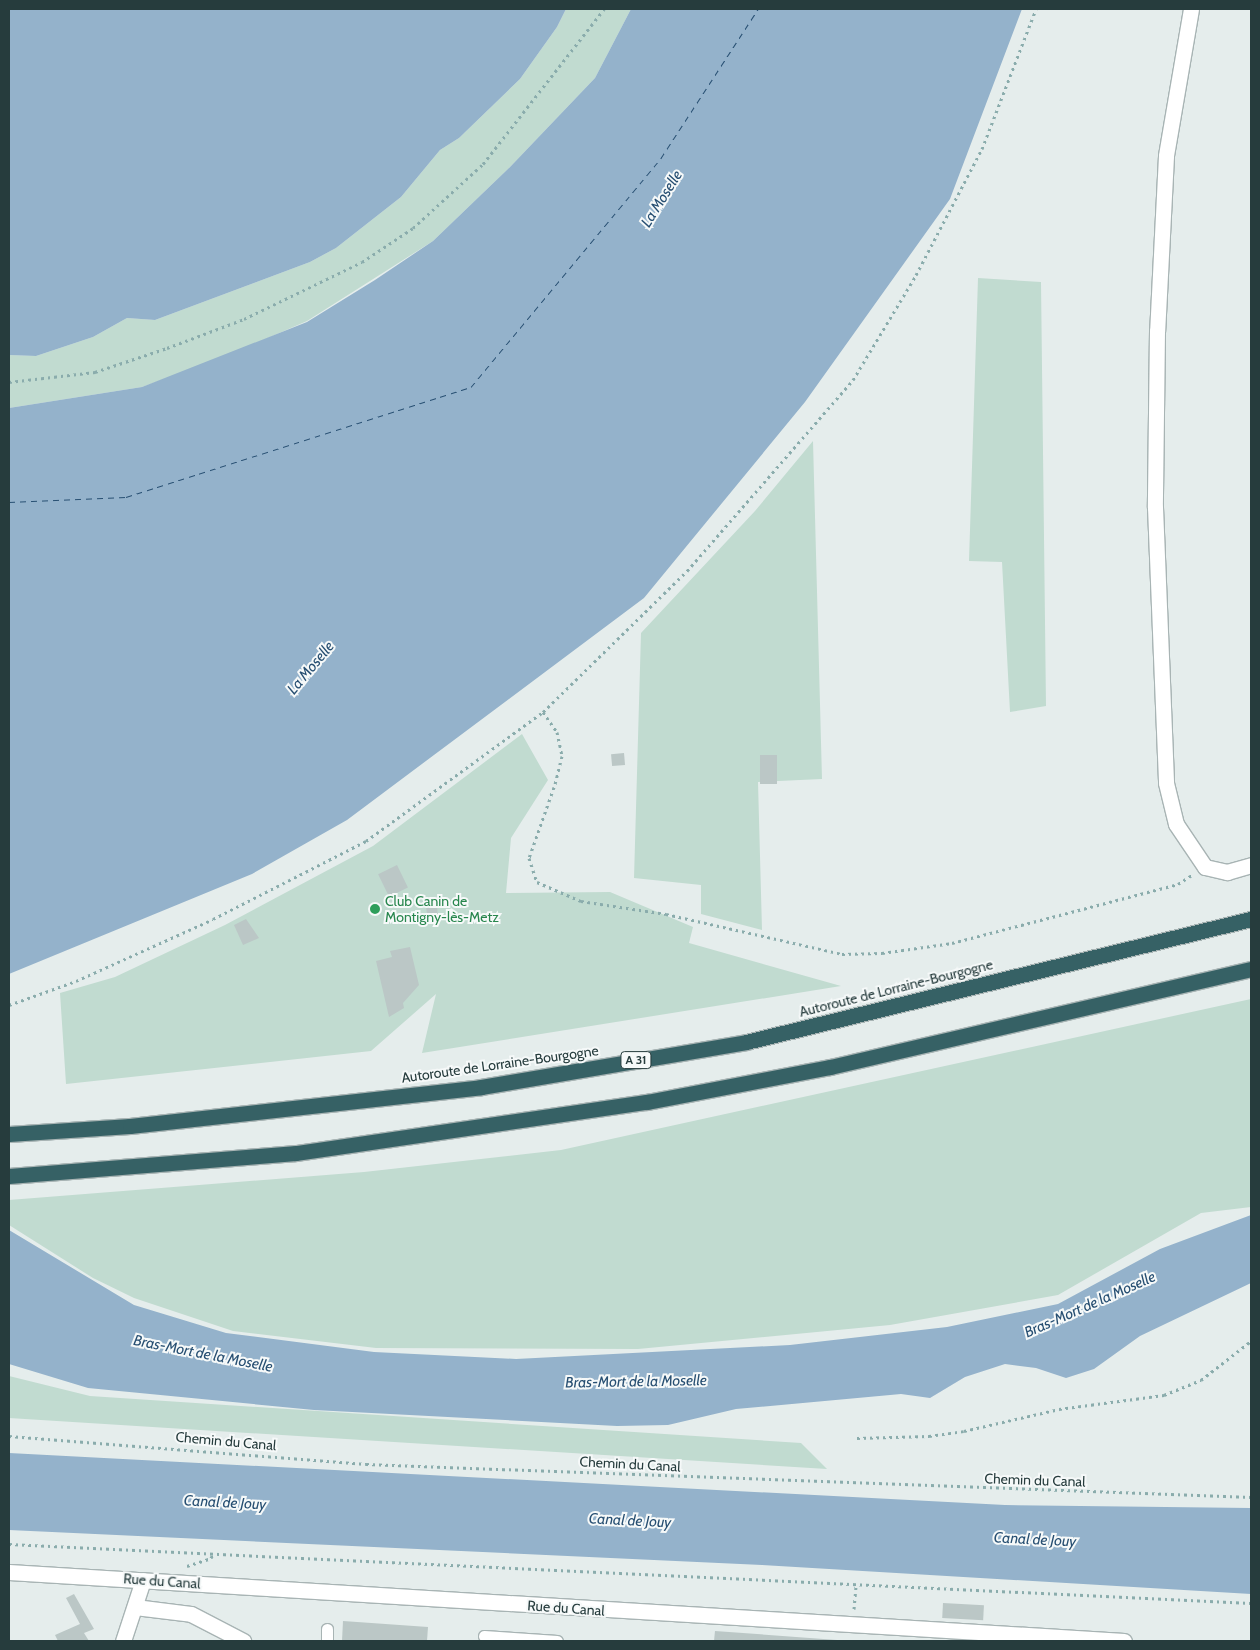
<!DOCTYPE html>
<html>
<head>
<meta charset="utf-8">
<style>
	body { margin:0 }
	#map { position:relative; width:1260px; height:1650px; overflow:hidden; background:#e5edec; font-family:Cabin,sans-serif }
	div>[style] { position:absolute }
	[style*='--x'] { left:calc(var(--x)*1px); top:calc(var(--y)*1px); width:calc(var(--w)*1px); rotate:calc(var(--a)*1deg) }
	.green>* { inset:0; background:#c1dbd0 }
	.water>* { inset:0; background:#94b2cb }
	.ferry>* { height:1px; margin-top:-0.5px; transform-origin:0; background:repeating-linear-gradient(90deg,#274f72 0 6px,transparent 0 11px) }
	.building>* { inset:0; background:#bbc7c6; transform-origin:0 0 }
	.path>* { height:3px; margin-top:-1.5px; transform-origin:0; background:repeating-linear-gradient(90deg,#8aacac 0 2.5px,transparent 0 6.5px) }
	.roads { filter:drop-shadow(1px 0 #a8b4b4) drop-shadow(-1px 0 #a8b4b4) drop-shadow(0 1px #a8b4b4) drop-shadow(0 -1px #a8b4b4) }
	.service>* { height:11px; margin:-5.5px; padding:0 5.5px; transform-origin:5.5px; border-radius:5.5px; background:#fff }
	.minor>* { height:15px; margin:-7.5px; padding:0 7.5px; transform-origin:7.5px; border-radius:7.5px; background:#fff }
	.tertiary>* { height:15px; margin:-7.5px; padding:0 7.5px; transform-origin:7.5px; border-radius:7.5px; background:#fff }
	.motorway>* { height:15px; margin:-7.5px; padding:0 7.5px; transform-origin:7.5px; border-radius:7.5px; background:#366165 }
	.dots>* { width:14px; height:14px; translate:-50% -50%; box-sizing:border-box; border:2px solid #f6f9f9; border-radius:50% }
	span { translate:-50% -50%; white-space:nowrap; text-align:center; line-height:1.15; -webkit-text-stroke:4px #f6f9f9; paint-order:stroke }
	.shield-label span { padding:1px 4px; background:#f6f9f9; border:1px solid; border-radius:4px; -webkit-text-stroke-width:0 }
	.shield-label { font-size:12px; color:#263c3d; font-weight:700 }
	.leisure-label { font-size:14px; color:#27864d }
	.left { translate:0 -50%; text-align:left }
	.street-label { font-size:14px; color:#263c3d }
	.water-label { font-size:15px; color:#274f72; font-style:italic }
	.frame { position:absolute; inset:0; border:10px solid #263c3d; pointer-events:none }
</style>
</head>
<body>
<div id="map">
	<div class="green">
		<i style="clip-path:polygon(566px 9px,631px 9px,595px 78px,511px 166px,433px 241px,307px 321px,219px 359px,142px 387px,9px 408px,9px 355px,36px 356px,93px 337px,127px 318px,155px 320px,310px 262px,336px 248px,401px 197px,440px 150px,459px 138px,520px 79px,557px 27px)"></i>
		<i style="clip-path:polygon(978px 278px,1041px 282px,1046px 706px,1010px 712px,1002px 562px,969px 561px)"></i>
		<i style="clip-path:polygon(813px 441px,822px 779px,758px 782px,762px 930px,701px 914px,701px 885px,634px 878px,641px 633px,755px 511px)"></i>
		<i style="clip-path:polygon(522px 734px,548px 780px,511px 838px,506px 893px,610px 892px,693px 927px,689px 943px,841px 986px,422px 1053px,436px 994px,371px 1051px,66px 1084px,60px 993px,115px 977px,225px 925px,373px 846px)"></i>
		<i style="clip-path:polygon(1251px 999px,1251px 1207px,1201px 1213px,1058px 1295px,890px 1325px,638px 1349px,376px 1348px,233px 1331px,134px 1298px,93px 1278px,9px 1225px,9px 1200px,364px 1172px,561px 1150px)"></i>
		<i style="clip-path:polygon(9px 1376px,90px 1396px,801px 1443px,827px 1469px,9px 1418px)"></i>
	</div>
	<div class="water">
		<i style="clip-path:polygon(9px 9px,566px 9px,557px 27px,520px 79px,459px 138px,440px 150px,401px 197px,336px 248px,310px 262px,155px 320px,127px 318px,93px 337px,36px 356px,9px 355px)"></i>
		<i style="clip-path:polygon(631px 9px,1022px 9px,950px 199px,805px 402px,644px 598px,347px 820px,252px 874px,9px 974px,9px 408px,142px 387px,307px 322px,375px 280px,433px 241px,511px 166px,595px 78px)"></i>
		<i style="clip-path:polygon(1251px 1215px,1251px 1283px,1140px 1336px,1094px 1369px,1066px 1378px,1036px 1368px,1005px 1364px,965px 1377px,930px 1398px,901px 1394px,736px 1409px,668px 1425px,617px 1426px,314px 1410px,88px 1388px,9px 1364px,9px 1230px,134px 1305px,226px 1333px,374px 1352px,516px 1359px,790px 1345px,947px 1327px,1058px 1304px,1160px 1249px)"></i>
		<i style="clip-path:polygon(9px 1453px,1005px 1505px,1251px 1508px,1251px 1594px,762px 1565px,9px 1530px)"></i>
	</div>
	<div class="ferry">
		<i style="--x:9;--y:502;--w:117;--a:-2.4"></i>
		<i style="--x:126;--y:497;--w:362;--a:-17.7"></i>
		<i style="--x:471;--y:387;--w:298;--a:-50.3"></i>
		<i style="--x:661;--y:158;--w:178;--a:-56.9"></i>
	</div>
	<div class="building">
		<i style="left:624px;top:753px;width:12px;height:13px;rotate:85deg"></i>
		<i style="left:760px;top:755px;width:17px;height:29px"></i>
		<i style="left:397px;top:865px;width:25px;height:21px;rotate:64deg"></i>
		<i style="clip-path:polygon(437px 905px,438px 919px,428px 920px,426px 907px)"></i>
		<i style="clip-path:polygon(246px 919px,259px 938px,243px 945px,234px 925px)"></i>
		<i style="clip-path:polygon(410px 947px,419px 985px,403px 1003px,404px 1008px,389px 1017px,376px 961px,392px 957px,390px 951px)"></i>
		<i style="clip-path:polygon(74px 1594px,94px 1629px,84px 1633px,89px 1641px,58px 1641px,55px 1635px,80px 1624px,66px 1598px)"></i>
		<i style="left:943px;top:1603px;width:41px;height:15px;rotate:3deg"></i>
		<i style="clip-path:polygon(343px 1621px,428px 1627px,427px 1641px,342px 1641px)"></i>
		<i style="clip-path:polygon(715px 1631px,837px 1640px,837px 1641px,714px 1641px)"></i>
	</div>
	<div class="path">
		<i style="--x:9;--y:382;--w:87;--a:-6.6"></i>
		<i style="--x:95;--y:372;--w:76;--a:-18.4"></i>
		<i style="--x:167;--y:348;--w:82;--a:-20.6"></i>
		<i style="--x:244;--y:319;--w:131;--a:-25.8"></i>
		<i style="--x:362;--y:262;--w:61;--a:-33.7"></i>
		<i style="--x:413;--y:228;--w:95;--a:-42.4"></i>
		<i style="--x:483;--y:164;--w:197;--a:-52"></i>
		<i style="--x:543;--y:712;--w:24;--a:55"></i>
		<i style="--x:557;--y:732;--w:25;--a:78"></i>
		<i style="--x:562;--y:756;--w:32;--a:104"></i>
		<i style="--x:554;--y:787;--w:75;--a:109.4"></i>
		<i style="--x:529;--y:858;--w:25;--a:72"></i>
		<i style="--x:537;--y:882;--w:48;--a:23.4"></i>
		<i style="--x:581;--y:901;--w:86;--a:8.7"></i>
		<i style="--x:666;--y:914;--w:180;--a:12.8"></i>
		<i style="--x:842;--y:954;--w:40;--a:-1.4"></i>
		<i style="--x:882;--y:953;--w:71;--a:-8.1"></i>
		<i style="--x:952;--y:943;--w:234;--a:-14.6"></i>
		<i style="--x:1178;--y:884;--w:17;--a:-33"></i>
		<i style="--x:9;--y:1005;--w:71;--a:-19.7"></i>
		<i style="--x:76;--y:981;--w:150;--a:-24.3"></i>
		<i style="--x:213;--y:919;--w:172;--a:-27"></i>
		<i style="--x:366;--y:841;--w:219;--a:-36.1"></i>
		<i style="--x:543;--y:712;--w:202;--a:-44.4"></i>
		<i style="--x:687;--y:571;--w:253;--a:-49"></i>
		<i style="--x:853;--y:380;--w:122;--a:-59"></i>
		<i style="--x:916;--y:275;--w:142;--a:-62.4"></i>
		<i style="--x:982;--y:149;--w:150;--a:-68.9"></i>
		<i style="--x:9;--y:1436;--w:358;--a:4.5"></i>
		<i style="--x:366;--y:1464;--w:886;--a:2.14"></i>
		<i style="--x:857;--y:1438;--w:72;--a:-1.6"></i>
		<i style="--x:929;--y:1436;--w:35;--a:-8"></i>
		<i style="--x:964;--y:1431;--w:98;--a:-13"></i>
		<i style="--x:1059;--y:1409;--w:106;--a:-7.6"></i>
		<i style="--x:1164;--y:1395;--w:40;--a:-22"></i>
		<i style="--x:1201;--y:1380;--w:63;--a:-38"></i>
		<i style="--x:9;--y:1544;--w:1243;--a:2.72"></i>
		<i style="--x:187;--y:1566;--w:25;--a:-18"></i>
		<i style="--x:211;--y:1558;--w:4;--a:-63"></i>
		<i style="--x:854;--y:1609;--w:25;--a:-85"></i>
	</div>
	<div class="roads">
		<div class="service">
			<i style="--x:327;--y:1629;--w:12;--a:90"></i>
			<i style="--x:484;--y:1636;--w:73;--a:3.9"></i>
		</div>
		<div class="minor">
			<i style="--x:1191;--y:9;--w:149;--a:99.7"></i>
			<i style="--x:1166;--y:156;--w:175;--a:92.9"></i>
			<i style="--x:1157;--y:331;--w:176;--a:90.7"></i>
			<i style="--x:1155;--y:507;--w:276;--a:87.7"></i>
			<i style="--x:1166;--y:783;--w:42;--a:76.3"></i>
			<i style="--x:1176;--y:824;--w:52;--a:56"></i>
			<i style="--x:1205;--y:867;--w:23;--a:13"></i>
			<i style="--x:1227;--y:872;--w:25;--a:-16"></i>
			<i style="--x:135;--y:1607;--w:56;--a:7.1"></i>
			<i style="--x:191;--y:1614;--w:59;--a:27.4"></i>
			<i style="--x:123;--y:1641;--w:64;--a:-71.8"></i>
		</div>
		<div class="tertiary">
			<i style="--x:9;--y:1572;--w:1117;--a:3.54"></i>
		</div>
		<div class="motorway">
			<i style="--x:9;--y:1134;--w:121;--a:-3.8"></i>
			<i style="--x:130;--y:1126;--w:353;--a:-6.3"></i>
			<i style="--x:481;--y:1087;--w:269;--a:-9.6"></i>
			<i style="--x:746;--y:1042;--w:520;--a:-13.69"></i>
			<i style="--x:9;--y:1176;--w:288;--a:-4.6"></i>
			<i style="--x:296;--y:1153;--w:355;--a:-8.3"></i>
			<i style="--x:647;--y:1102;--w:186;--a:-10.8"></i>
			<i style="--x:830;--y:1067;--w:432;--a:-13.1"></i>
		</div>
	</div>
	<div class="dots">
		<i style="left:375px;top:909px;background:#2e9e5b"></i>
	</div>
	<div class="shield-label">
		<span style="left:636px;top:1060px">A 31</span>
	</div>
	<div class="leisure-label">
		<span class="left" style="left:385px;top:909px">Club Canin de<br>Montigny-lès-Metz</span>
	</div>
	<div class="street-label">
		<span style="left:896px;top:988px;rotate:-14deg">Autoroute de Lorraine-Bourgogne</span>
		<span style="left:500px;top:1064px;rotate:-8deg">Autoroute de Lorraine-Bourgogne</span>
		<span style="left:226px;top:1441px;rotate:5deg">Chemin du Canal</span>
		<span style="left:630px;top:1464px;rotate:3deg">Chemin du Canal</span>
		<span style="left:1035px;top:1480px;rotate:2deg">Chemin du Canal</span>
		<span style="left:162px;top:1581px;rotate:4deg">Rue du Canal</span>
		<span style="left:566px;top:1608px;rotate:4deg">Rue du Canal</span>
	</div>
	<div class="water-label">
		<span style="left:662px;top:199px;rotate:-58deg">La Moselle</span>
		<span style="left:311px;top:668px;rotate:-50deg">La Moselle</span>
		<span style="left:1090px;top:1305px;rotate:-24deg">Bras-Mort de la Moselle</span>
		<span style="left:203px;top:1354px;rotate:11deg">Bras-Mort de la Moselle</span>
		<span style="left:636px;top:1382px;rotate:-1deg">Bras-Mort de la Moselle</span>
		<span style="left:225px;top:1503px;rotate:3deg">Canal de Jouy</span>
		<span style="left:630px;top:1521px;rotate:3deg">Canal de Jouy</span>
		<span style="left:1035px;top:1540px;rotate:3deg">Canal de Jouy</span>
	</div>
	<div class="frame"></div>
</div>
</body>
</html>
